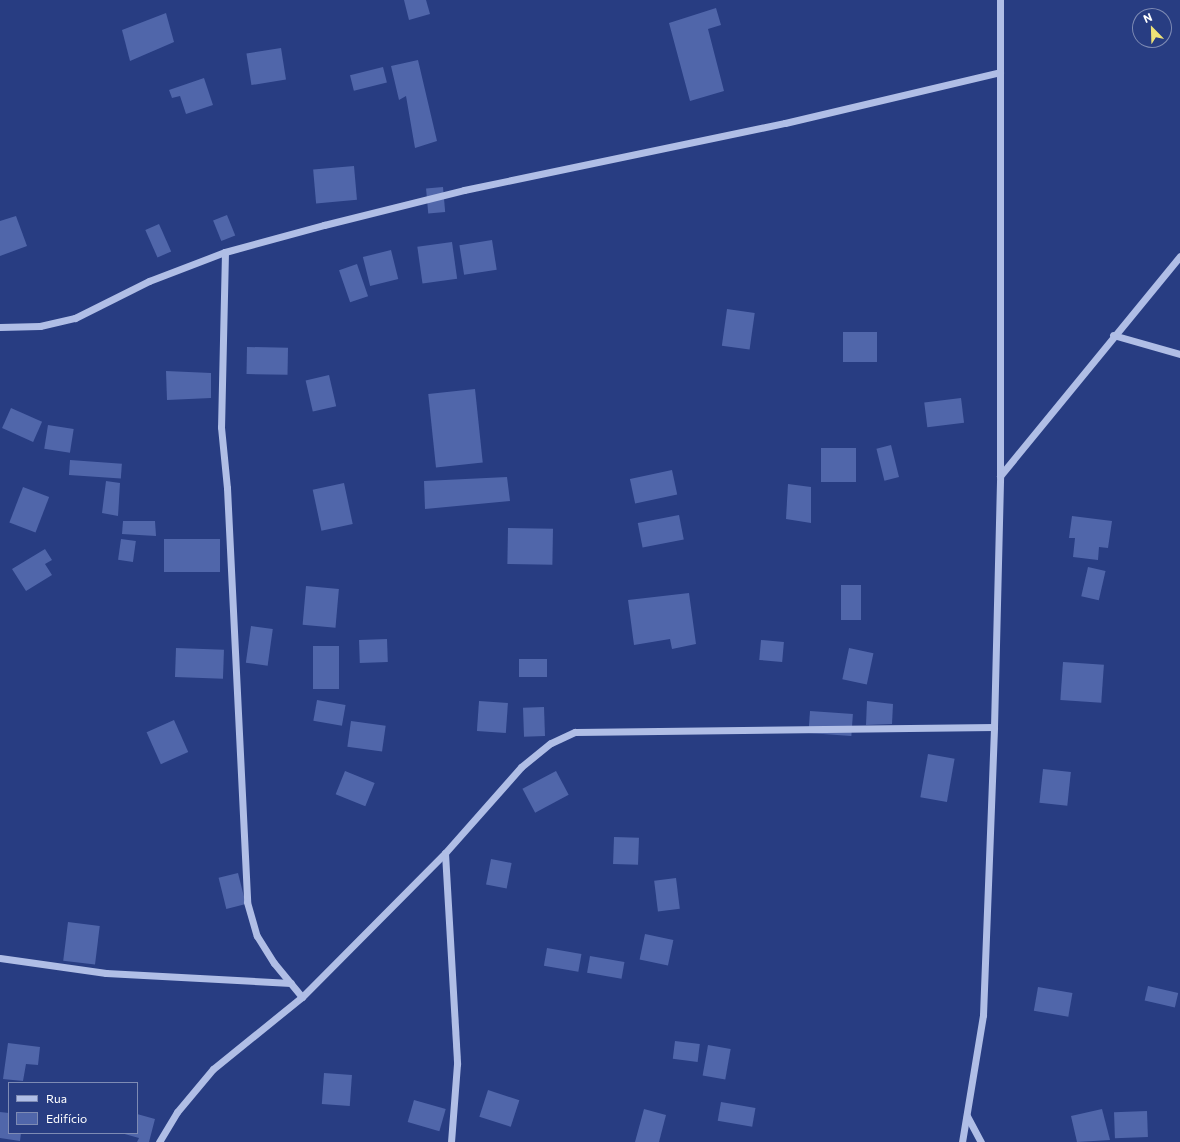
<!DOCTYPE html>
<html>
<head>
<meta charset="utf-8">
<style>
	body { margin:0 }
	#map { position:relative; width:1180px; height:1142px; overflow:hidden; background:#283d82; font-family:Commissioner,sans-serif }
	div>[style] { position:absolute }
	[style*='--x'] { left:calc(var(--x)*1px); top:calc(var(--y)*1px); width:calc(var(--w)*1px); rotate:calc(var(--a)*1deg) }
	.building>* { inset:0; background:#5066aa; transform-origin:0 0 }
	.minor>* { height:7px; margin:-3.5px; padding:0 3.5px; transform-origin:3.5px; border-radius:3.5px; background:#b0bee6 }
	span { translate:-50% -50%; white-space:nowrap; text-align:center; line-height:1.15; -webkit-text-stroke:3.5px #283d82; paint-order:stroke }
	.legend { position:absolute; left:8px; top:1082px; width:130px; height:52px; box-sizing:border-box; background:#283d82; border:1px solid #7e8bb4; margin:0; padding:5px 7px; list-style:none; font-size:12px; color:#fff }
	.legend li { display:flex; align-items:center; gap:8px; height:20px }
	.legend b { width:20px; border:1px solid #7e8bb4 }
	.north { position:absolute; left:1132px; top:8px; width:40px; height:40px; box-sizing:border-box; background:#283d82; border:1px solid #7e8bb4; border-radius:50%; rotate:337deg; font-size:11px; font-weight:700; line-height:16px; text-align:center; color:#fff }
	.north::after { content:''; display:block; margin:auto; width:14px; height:18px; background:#eee377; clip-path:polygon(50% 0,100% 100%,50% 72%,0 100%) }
</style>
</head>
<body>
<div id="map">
	<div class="building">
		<i style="clip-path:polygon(404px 0,426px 0,430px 14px,409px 20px)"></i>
		<i style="clip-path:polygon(716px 8px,721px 25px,708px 29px,724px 91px,690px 101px,669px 23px)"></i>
		<i style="clip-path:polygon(166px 13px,174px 42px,130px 61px,122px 30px)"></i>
		<i style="left:281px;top:48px;width:32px;height:35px;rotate:81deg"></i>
		<i style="clip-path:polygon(418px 60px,437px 141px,415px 148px,406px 96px,399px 100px,391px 66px)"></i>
		<i style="left:383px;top:67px;width:16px;height:34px;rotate:76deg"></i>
		<i style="clip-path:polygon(204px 78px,213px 105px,186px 114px,180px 96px,172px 98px,169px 90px)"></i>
		<i style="left:354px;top:166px;width:34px;height:41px;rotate:85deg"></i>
		<i style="left:443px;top:187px;width:25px;height:17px;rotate:85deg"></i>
		<i style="left:227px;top:215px;width:22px;height:15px;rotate:68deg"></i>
		<i style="clip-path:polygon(16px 216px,27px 246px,0 256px,0 221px)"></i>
		<i style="left:159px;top:224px;width:30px;height:15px;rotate:66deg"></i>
		<i style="left:492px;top:240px;width:30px;height:33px;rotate:81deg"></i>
		<i style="left:452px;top:242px;width:37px;height:35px;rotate:82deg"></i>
		<i style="left:391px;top:250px;width:30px;height:29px;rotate:76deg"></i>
		<i style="left:357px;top:264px;width:34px;height:19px;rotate:71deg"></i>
		<i style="left:727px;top:309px;width:28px;height:37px;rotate:8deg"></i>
		<i style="left:843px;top:332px;width:34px;height:30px"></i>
		<i style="left:247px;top:347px;width:41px;height:27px;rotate:1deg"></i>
		<i style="clip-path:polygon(166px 371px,211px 373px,211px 398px,167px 400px)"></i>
		<i style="left:329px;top:375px;width:32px;height:24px;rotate:77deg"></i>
		<i style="left:475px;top:389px;width:74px;height:47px;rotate:84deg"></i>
		<i style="left:961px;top:398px;width:25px;height:37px;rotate:83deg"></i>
		<i style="left:11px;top:408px;width:34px;height:22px;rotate:24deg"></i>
		<i style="left:48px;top:425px;width:26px;height:24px;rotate:9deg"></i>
		<i style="left:891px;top:445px;width:33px;height:15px;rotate:76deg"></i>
		<i style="left:821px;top:448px;width:35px;height:34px"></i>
		<i style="left:70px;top:460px;width:52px;height:15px;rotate:4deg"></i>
		<i style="left:672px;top:470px;width:25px;height:43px;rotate:78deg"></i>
		<i style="clip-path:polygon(507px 477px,510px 501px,425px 509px,424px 481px)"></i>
		<i style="clip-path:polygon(106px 481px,120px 483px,118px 516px,102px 513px)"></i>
		<i style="left:344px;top:483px;width:42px;height:32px;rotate:78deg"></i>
		<i style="clip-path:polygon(788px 484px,811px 487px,811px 523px,786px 519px)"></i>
		<i style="left:23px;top:487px;width:28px;height:38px;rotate:21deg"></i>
		<i style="left:679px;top:515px;width:25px;height:42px;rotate:79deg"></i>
		<i style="clip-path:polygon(1072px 516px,1112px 521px,1108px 548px,1099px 547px,1098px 560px,1073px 557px,1075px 538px,1069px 538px)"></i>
		<i style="clip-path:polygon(123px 521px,155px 521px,156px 536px,122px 534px)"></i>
		<i style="left:508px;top:528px;width:45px;height:36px;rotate:1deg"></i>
		<i style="left:121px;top:539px;width:15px;height:21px;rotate:8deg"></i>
		<i style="left:220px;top:539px;width:33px;height:56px;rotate:90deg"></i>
		<i style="clip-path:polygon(45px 549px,52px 560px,45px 564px,52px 575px,26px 591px,12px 569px)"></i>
		<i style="left:1088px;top:567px;width:18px;height:30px;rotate:13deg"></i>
		<i style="left:841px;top:585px;width:20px;height:35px"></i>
		<i style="left:306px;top:586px;width:33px;height:39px;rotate:5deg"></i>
		<i style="clip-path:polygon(689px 593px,696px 644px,672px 649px,670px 639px,634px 645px,628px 600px)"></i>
		<i style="left:251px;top:626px;width:22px;height:37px;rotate:8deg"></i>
		<i style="left:387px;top:639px;width:23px;height:28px;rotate:88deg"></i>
		<i style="left:761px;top:640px;width:23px;height:20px;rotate:5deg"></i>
		<i style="left:313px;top:646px;width:26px;height:43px"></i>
		<i style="left:176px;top:648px;width:48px;height:29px;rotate:2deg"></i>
		<i style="left:849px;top:648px;width:25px;height:32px;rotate:12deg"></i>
		<i style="left:519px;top:659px;width:28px;height:18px"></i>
		<i style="left:1063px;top:662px;width:41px;height:38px;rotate:4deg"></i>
		<i style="left:317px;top:700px;width:29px;height:21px;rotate:10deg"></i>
		<i style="left:479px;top:701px;width:29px;height:30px;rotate:4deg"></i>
		<i style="clip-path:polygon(867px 701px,893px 704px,892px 724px,866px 725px)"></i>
		<i style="left:544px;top:707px;width:29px;height:21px;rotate:88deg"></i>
		<i style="left:810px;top:711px;width:43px;height:22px;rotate:4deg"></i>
		<i style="left:174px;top:720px;width:35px;height:30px;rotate:66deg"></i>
		<i style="left:351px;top:721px;width:35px;height:26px;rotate:8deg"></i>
		<i style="left:928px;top:754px;width:27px;height:44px;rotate:10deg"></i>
		<i style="left:1043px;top:769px;width:28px;height:34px;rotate:6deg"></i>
		<i style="left:345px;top:771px;width:32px;height:25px;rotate:22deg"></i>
		<i style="left:556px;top:771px;width:27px;height:38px;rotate:62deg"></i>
		<i style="left:614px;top:837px;width:25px;height:27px;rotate:2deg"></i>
		<i style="left:491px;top:859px;width:21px;height:26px;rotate:11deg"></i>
		<i style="left:238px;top:873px;width:32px;height:20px;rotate:76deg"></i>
		<i style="left:676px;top:878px;width:31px;height:22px;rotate:83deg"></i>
		<i style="left:68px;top:922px;width:32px;height:39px;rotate:7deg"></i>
		<i style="left:645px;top:934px;width:29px;height:26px;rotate:12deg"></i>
		<i style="left:547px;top:948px;width:35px;height:18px;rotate:10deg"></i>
		<i style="left:590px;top:956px;width:35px;height:17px;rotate:10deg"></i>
		<i style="left:1148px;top:986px;width:31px;height:15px;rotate:13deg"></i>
		<i style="left:1038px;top:987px;width:35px;height:24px;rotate:10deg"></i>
		<i style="left:675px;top:1041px;width:25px;height:18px;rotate:7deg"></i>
		<i style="clip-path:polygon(8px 1043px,40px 1047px,38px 1065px,26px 1064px,23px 1081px,3px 1079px)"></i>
		<i style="left:708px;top:1045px;width:23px;height:31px;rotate:10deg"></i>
		<i style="left:324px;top:1073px;width:28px;height:31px;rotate:4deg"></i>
		<i style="left:488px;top:1090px;width:33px;height:28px;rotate:18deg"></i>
		<i style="left:414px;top:1100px;width:33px;height:23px;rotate:16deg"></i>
		<i style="left:721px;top:1102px;width:35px;height:19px;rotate:10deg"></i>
		<i style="clip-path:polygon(644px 1109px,666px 1115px,659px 1142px,635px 1142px)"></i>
		<i style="clip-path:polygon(1102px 1109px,1110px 1140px,1077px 1142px,1071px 1116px)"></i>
		<i style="left:1147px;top:1111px;width:26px;height:33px;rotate:88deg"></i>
		<i style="clip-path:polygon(0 1112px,9px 1113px,9px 1133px,21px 1133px,20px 1141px,0 1138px)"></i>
		<i style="clip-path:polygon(137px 1114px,155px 1119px,149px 1142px,137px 1142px,139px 1138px,121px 1133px,137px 1133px)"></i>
	</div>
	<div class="minor">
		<i style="--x:225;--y:252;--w:175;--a:91.3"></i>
		<i style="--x:221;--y:427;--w:61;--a:84.4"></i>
		<i style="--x:227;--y:488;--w:414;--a:87.2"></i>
		<i style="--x:247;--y:902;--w:35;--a:74"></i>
		<i style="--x:257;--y:936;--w:32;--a:58"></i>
		<i style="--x:274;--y:963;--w:44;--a:50.5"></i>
		<i style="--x:0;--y:327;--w:40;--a:-1.4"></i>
		<i style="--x:40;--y:326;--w:36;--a:-13"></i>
		<i style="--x:75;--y:318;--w:83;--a:-26.6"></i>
		<i style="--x:149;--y:281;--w:81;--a:-20.9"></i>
		<i style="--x:225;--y:252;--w:103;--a:-15.3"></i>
		<i style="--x:324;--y:225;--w:144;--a:-14"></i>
		<i style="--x:464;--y:190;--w:328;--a:-11.8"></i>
		<i style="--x:785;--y:123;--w:221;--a:-13.3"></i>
		<i style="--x:1113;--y:335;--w:70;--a:15.8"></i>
		<i style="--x:1000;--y:476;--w:284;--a:-50.7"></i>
		<i style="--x:445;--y:853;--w:211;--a:86.7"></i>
		<i style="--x:457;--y:1064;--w:78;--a:94.4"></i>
		<i style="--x:0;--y:958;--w:107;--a:8.1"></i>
		<i style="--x:106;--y:973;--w:185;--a:3.1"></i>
		<i style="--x:967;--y:1116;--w:30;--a:62"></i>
		<i style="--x:159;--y:1142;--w:35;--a:-59"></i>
		<i style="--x:177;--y:1112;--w:56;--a:-50.1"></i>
		<i style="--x:213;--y:1069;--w:114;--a:-39"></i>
		<i style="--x:302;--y:997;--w:203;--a:-45.2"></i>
		<i style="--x:445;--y:853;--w:115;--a:-48.5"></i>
		<i style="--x:521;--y:767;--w:38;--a:-39"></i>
		<i style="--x:551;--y:743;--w:26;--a:-25"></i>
		<i style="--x:575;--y:732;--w:419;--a:-0.7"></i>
		<i style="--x:962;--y:1142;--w:129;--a:-80.6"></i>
		<i style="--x:983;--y:1015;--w:288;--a:-87.8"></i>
		<i style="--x:994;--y:727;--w:251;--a:-88.6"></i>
		<i style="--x:1000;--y:476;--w:476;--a:-90"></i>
	</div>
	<ul class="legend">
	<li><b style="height:5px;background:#b0bee6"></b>Rua</li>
	<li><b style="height:11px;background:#5066aa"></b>Edifício</li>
	</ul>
	<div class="north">N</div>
</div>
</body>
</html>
